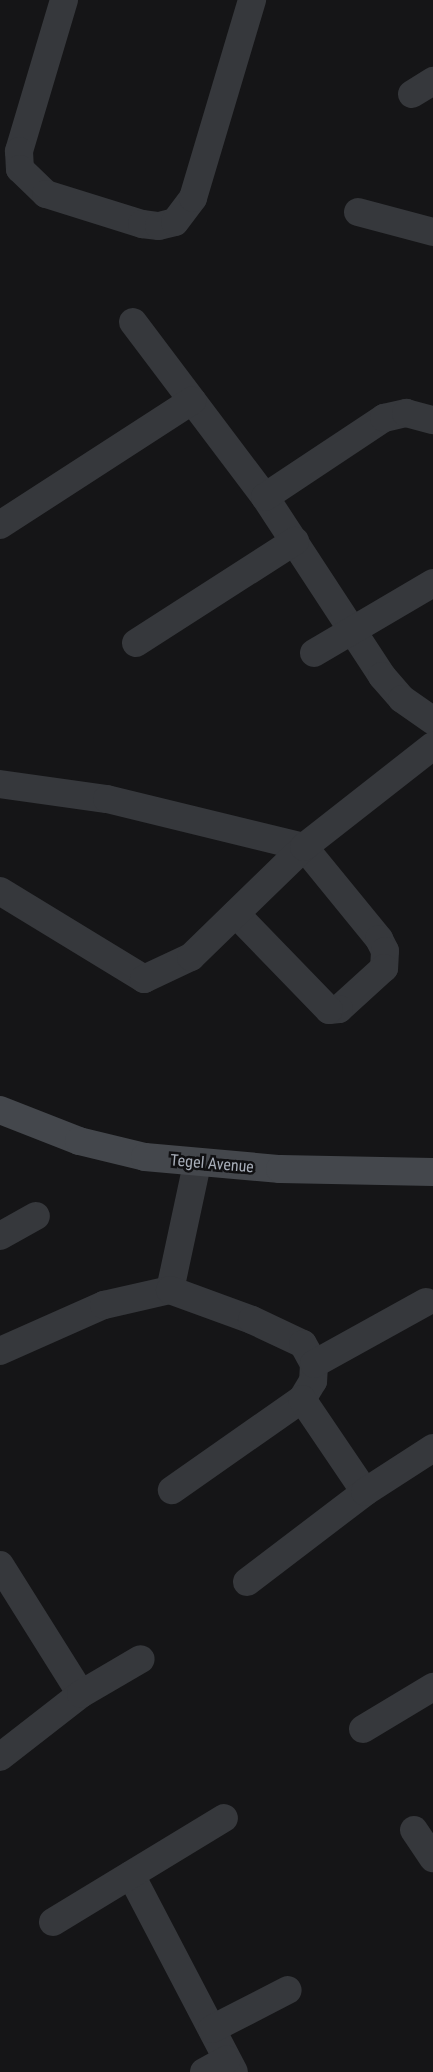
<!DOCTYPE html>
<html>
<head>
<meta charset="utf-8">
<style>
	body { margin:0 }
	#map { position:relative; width:433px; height:2072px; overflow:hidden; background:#151517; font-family:"Roboto Condensed",sans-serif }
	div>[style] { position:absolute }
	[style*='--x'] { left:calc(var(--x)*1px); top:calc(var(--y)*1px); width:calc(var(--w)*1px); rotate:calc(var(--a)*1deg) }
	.street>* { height:28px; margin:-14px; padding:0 14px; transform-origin:14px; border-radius:14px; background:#36383c }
	.secondary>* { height:28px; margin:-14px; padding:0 14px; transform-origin:14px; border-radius:14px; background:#44474c }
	span { translate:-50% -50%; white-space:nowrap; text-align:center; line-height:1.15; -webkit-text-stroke:5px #101012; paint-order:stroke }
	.street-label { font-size:16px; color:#a7adb8 }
</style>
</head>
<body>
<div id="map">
	<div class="street">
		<i style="--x:64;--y:0;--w:158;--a:106.6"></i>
		<i style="--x:19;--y:151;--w:18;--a:87"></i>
		<i style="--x:20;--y:169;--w:36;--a:44"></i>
		<i style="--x:46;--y:194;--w:101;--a:17.4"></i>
		<i style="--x:142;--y:224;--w:17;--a:7"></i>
		<i style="--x:159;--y:226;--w:16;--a:-14"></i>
		<i style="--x:175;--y:222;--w:30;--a:-53"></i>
		<i style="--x:193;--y:198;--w:207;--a:-73.4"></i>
		<i style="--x:412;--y:94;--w:25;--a:-32"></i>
		<i style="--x:358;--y:212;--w:78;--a:14.9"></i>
		<i style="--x:133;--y:322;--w:219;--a:53"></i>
		<i style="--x:265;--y:497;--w:214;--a:56.8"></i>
		<i style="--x:382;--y:676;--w:30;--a:49"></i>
		<i style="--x:402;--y:699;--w:38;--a:35"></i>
		<i style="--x:265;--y:497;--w:143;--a:-33.6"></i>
		<i style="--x:384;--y:418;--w:23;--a:-13"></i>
		<i style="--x:406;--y:413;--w:28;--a:15"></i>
		<i style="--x:0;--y:525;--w:229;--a:-32.9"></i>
		<i style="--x:136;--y:643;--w:189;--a:-32.7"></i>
		<i style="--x:314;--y:653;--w:138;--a:-30.5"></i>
		<i style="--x:0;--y:784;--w:108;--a:8"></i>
		<i style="--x:107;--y:799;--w:203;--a:13.7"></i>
		<i style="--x:304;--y:847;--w:119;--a:50.8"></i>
		<i style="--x:379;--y:939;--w:13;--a:63"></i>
		<i style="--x:385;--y:951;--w:17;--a:93"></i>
		<i style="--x:384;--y:968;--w:61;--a:137.7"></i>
		<i style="--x:339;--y:1009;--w:10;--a:174"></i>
		<i style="--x:329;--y:1010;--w:134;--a:-134.1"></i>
		<i style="--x:0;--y:891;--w:169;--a:31.4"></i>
		<i style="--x:144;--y:979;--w:52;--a:-25.1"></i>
		<i style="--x:191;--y:957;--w:158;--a:-44.2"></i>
		<i style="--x:304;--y:847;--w:164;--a:-38.1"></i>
		<i style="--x:0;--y:1236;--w:41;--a:-29.1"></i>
		<i style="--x:170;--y:1290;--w:129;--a:-77.9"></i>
		<i style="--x:0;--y:1351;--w:114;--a:-23.9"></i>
		<i style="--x:104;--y:1305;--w:68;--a:-12.8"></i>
		<i style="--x:170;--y:1290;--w:87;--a:20.1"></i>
		<i style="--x:252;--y:1320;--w:56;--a:25.2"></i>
		<i style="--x:303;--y:1344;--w:23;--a:61"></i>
		<i style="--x:314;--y:1364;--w:17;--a:93"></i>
		<i style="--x:313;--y:1381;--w:21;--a:121"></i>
		<i style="--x:302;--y:1399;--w:159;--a:145"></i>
		<i style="--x:314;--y:1364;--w:128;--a:-29"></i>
		<i style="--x:302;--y:1399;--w:112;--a:55.9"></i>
		<i style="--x:0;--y:1565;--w:152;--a:57.9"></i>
		<i style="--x:247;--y:1582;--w:148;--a:-37.3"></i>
		<i style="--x:365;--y:1492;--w:81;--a:-32.9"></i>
		<i style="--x:363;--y:1729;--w:82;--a:-31"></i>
		<i style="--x:0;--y:1757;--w:103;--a:-37.9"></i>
		<i style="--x:81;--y:1694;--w:69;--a:-30.3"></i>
		<i style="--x:414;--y:1830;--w:34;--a:56"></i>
		<i style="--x:131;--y:1875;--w:222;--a:62.4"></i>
		<i style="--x:53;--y:1922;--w:200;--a:-31.3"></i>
		<i style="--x:212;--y:2029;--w:85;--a:-27.2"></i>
		<i style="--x:204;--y:2072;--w:26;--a:-29"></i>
	</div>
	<div class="secondary">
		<i style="--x:0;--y:1110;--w:85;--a:21.4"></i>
		<i style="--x:79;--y:1141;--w:68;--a:13.6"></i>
		<i style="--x:145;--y:1157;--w:136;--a:5.1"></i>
		<i style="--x:280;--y:1169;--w:153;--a:1.1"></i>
	</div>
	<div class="street-label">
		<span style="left:212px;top:1164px;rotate:5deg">Tegel Avenue</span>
	</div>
</div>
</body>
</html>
